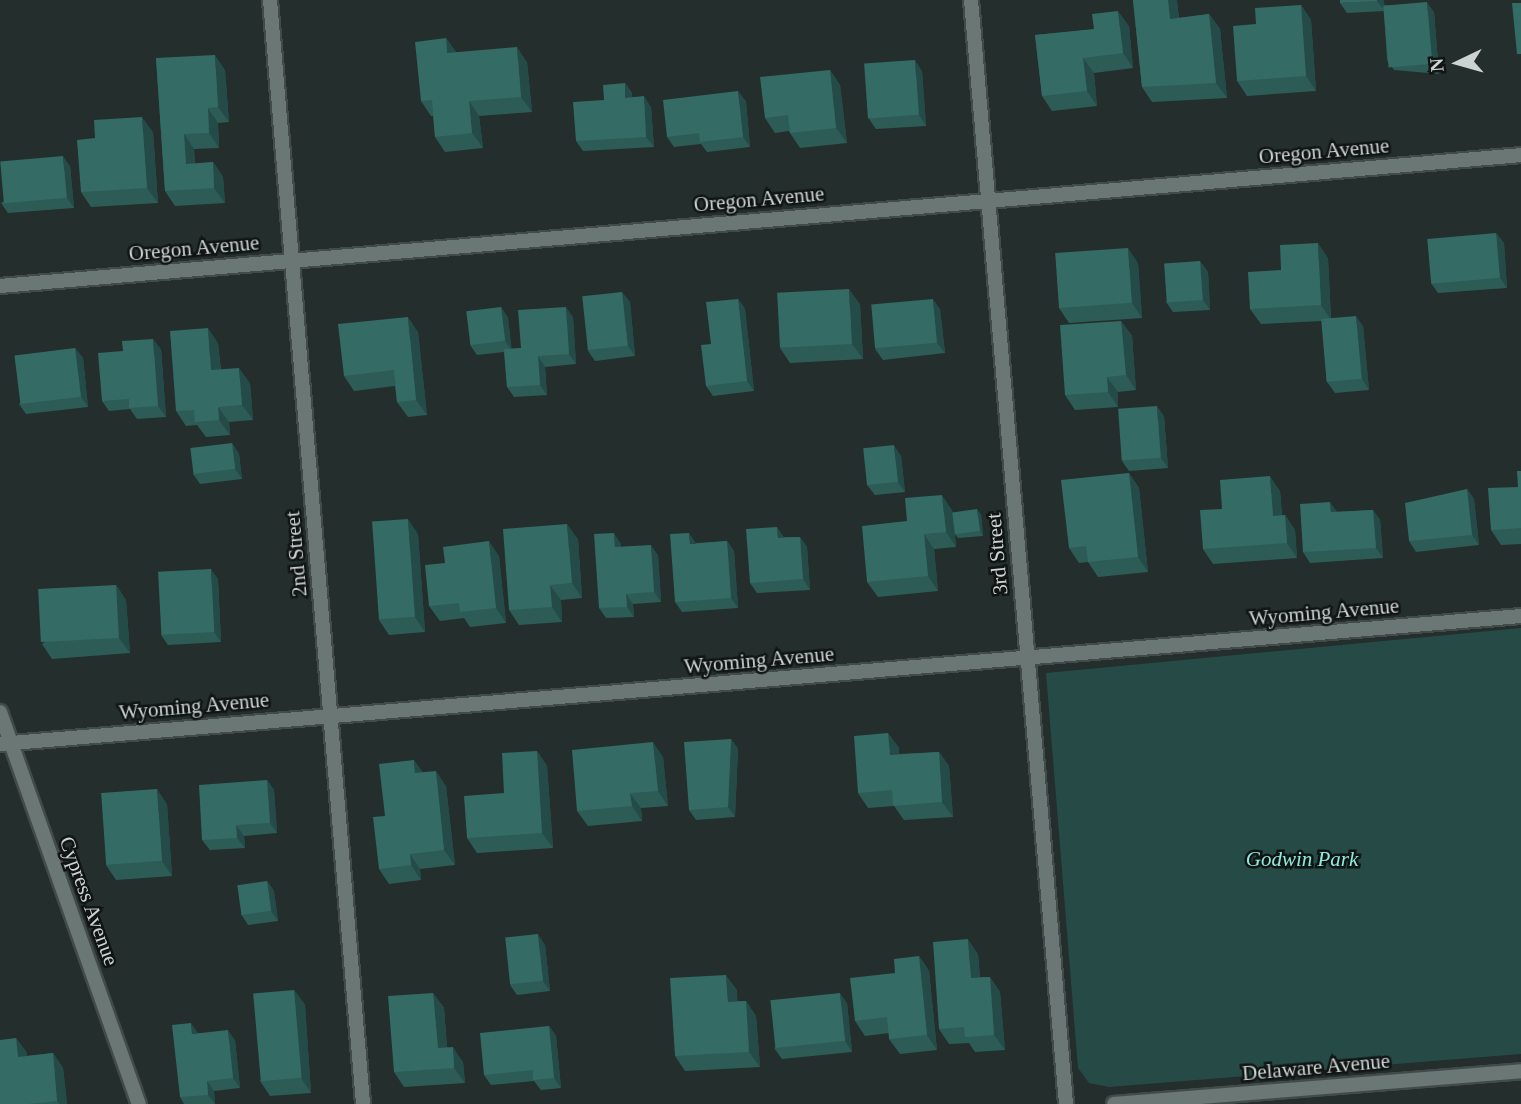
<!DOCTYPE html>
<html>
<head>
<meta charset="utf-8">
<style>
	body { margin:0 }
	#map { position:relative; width:1521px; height:1104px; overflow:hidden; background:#232e2d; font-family:Georgia,serif }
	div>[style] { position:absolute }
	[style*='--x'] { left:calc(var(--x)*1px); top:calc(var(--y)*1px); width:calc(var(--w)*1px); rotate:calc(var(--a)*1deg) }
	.green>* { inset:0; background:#264a46 }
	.roads { filter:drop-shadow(2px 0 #424b4a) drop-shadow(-2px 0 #424b4a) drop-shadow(0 2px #424b4a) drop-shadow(0 -2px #424b4a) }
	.minor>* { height:14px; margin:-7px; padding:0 7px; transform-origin:7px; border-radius:7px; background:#6a7775 }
	.wall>* { inset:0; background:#2d5c57 }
	.shaded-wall>* { inset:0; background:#244b47 }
	.building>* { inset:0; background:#346b65; transform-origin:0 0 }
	span { translate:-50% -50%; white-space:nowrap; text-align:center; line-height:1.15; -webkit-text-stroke:5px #101514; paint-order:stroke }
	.street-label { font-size:21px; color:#ccd3d2 }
	.park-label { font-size:21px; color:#8ee9df; font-style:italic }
	.north { position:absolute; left:1423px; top:28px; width:70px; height:70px; -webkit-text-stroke:5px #101514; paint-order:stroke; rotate:265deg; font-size:19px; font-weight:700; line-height:28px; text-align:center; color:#ccd3d2 }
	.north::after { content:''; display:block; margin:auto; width:24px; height:32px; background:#ccd3d2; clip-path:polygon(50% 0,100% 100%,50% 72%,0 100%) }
</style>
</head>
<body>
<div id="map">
	<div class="green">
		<i style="clip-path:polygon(1521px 628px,1521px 1054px,1109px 1087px,1089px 1083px,1078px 1068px,1046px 673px)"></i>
	</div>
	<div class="roads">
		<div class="minor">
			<i style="--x:270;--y:0;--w:1108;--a:85.18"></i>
			<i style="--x:971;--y:0;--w:1108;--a:85.08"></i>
			<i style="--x:0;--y:286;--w:1527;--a:-4.92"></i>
			<i style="--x:0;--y:712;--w:416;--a:70.5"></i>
			<i style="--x:0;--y:744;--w:1526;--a:-4.81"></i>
			<i style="--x:1114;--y:1104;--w:408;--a:-4.6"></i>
		</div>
	</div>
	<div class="wall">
		<i style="clip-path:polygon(1133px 0,1177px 0,1179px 18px,1209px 14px,1220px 29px,1227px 98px,1152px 102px,1142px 87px)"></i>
		<i style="clip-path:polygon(1384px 0,1384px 5px,1434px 12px,1439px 74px,1394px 70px,1387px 60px,1384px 11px,1347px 13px,1340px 3px)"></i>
		<i style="clip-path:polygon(1301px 5px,1311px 20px,1316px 91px,1247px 96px,1237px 81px,1256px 24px)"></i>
		<i style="clip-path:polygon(1129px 26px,1133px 68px,1094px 73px,1097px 106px,1052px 111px,1042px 96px,1035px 35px)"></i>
		<i style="clip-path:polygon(446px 38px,456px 52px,527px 62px,532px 112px,479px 116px,483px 148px,445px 152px,435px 137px,433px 116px,431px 116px,421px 101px)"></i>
		<i style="clip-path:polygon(156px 58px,225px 70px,229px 122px,218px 123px,219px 148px,194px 149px,195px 164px,213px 162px,223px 177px,225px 203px,175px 206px,165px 191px)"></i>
		<i style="clip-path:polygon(830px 70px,840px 85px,847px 143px,800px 148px,790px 133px,789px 131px,775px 133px,765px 118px)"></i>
		<i style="clip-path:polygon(922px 71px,926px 126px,876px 129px,869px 119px)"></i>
		<i style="clip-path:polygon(625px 83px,632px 93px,632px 97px,651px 107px,654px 147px,583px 151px,576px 141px,604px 100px)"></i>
		<i style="clip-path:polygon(746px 101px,750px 147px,707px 152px,701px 144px,674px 147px,667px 137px)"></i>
		<i style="clip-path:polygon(153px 132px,158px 203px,91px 207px,81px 192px,95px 138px)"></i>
		<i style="clip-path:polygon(70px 166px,74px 208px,8px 213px,1px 203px)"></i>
		<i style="clip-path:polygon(1496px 233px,1504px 243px,1507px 288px,1438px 293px,1431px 283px)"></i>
		<i style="clip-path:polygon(1328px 258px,1331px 318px,1363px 326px,1369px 390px,1335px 393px,1327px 382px,1322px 321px,1261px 324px,1250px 309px,1281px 270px)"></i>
		<i style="clip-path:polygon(1200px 261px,1208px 272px,1210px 310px,1173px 312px,1166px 302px)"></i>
		<i style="clip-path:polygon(1138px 263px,1142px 318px,1069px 323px,1059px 308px)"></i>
		<i style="clip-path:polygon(622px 292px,630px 302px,635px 356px,595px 361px,588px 351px)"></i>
		<i style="clip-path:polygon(738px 299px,745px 309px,754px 391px,713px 396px,706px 386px,711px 344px)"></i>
		<i style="clip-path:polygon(860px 304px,863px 359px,790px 363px,780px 348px)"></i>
		<i style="clip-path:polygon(501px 307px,508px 318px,511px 349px,521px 348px,573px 317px,576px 364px,545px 367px,547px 395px,514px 397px,507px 387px,504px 352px,477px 355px,470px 345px)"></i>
		<i style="clip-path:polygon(940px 309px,945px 353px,883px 360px,875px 349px)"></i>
		<i style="clip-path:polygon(1121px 321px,1132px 336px,1136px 390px,1118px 392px,1118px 407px,1075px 410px,1065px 395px)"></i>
		<i style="clip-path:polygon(418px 332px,427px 415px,408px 417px,397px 402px,395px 386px,354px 391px,344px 376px)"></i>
		<i style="clip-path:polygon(218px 343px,221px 370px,250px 383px,253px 420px,229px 422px,230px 435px,206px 437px,197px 425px,186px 426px,176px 411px)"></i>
		<i style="clip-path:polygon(75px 348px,83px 358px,88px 407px,26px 414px,19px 404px)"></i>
		<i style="clip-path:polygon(161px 349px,166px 417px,137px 419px,130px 409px,109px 411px,102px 401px)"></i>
		<i style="clip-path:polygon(1164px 416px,1168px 468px,1129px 471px,1122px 461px)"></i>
		<i style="clip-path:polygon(232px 443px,239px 454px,242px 479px,200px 484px,193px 474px)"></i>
		<i style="clip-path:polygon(901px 456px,905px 492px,875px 495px,867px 485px)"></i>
		<i style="clip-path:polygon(1521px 471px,1521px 544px,1501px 545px,1491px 530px,1518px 487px)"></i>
		<i style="clip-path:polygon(1129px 473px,1139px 488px,1148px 572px,1098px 577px,1088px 562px,1079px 563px,1069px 548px)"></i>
		<i style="clip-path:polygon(1467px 489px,1474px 499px,1479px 545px,1416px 552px,1409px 541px)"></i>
		<i style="clip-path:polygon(1280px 491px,1282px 515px,1285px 515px,1295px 530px,1297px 558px,1213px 564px,1203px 549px,1222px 509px)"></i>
		<i style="clip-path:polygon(952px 510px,953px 517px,981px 514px,983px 536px,958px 538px,955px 534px,956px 547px,934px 549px,938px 591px,878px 597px,867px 582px,907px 521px)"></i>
		<i style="clip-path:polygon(1373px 510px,1380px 520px,1383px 558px,1310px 563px,1303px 552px,1337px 512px)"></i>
		<i style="clip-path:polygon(418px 534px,425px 632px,389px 635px,379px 620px)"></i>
		<i style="clip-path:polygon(784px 537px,800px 537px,807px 547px,810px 590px,757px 593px,750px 583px)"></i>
		<i style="clip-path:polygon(578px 539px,582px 598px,561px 600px,562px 622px,519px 625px,509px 610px)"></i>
		<i style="clip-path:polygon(727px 541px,734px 551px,738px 608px,682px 612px,675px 602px,696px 543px)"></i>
		<i style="clip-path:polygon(621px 544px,621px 547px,658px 555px,661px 602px,633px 604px,634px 617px,606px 618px,599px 608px)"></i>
		<i style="clip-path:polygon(499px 556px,506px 623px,470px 627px,464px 618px,440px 621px,429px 606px)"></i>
		<i style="clip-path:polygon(218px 579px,221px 642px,168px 645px,161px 635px)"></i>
		<i style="clip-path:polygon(116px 585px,126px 600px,130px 653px,52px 659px,42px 644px)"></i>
		<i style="clip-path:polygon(888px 733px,899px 748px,899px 754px,939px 752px,949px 766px,953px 817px,904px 820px,894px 806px,868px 808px,858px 793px)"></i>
		<i style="clip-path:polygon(731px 739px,738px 749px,735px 817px,696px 820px,689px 810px)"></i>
		<i style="clip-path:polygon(537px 751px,547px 766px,553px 848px,477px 853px,467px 838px,504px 793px)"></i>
		<i style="clip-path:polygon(663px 757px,668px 806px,641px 808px,642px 821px,588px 826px,577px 811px)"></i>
		<i style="clip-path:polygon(423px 772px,446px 786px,455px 865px,420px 869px,421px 880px,389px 884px,379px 869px,385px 816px)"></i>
		<i style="clip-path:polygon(267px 780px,274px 790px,277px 833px,244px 836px,245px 848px,210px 850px,202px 840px)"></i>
		<i style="clip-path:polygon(167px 804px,172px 876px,116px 880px,106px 865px)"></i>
		<i style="clip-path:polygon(267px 881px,274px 891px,278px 921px,248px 925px,241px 914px)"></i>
		<i style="clip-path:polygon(545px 945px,550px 991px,517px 995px,510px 985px)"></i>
		<i style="clip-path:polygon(978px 954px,980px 977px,990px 977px,1000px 992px,1005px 1050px,975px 1052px,969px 1043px,949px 1044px,939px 1029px)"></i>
		<i style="clip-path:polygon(919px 956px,929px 971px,937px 1050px,900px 1054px,889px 1039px,889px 1033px,865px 1036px,855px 1021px,895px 973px)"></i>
		<i style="clip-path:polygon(294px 990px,305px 1005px,311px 1093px,270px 1096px,260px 1081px)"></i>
		<i style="clip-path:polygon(737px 990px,737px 1001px,746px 1001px,756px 1016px,760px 1067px,685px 1071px,675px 1056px)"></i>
		<i style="clip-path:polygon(433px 993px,444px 1008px,447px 1047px,463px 1062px,465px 1083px,404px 1087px,394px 1072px)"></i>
		<i style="clip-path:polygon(847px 1003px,852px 1052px,782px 1059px,774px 1048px)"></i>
		<i style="clip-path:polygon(549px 1026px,556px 1036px,561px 1088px,541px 1090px,534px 1081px,491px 1085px,484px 1075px)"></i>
		<i style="clip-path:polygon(198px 1033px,235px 1040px,240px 1088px,214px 1091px,215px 1104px,184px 1104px,180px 1097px)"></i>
		<i style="clip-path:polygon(16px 1038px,27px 1053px,27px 1056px,53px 1053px,63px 1068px,67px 1104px,0 1104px)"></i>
	</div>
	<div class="shaded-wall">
		<i style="clip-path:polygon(1168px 0,1177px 0,1180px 34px,1170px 19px)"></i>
		<i style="clip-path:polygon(1377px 0,1384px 0,1385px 11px,1377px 1px)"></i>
		<i style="clip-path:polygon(1427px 2px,1434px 12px,1439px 74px,1432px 64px)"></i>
		<i style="clip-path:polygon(1301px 5px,1311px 20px,1316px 91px,1306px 76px)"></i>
		<i style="clip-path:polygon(1118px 11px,1129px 26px,1133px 68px,1123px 53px)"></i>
		<i style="clip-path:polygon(1209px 14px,1220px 29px,1227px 98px,1216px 83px)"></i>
		<i style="clip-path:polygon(446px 38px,456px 53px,447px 53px)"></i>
		<i style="clip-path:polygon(517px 47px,527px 62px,532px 112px,521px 97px)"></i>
		<i style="clip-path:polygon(215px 55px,225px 70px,229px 122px,218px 107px)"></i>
		<i style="clip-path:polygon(1083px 58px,1094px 73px,1097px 106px,1087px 91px)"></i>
		<i style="clip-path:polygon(915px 60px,922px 71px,926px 126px,919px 115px)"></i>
		<i style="clip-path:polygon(830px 70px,840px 85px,847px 143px,836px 128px)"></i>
		<i style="clip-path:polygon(625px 83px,632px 93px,633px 108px,625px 98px)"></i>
		<i style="clip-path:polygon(738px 91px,746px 101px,750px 147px,743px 137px)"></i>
		<i style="clip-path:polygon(644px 96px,651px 107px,654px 147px,646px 137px)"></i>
		<i style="clip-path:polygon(469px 101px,479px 116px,483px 148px,472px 133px)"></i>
		<i style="clip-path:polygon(208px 108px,218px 123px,219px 148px,209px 133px)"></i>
		<i style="clip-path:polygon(142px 117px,153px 132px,158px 203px,147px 188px)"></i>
		<i style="clip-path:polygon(184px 134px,194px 149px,196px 179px,186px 164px)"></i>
		<i style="clip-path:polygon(63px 156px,70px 166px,74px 208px,67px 198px)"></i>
		<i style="clip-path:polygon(213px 162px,223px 177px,225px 203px,214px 188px)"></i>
		<i style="clip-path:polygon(1496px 233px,1504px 243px,1507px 288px,1500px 278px)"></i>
		<i style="clip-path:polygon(1318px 243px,1328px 258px,1331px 320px,1321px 305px)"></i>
		<i style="clip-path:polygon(1128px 248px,1138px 263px,1142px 318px,1132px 303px)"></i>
		<i style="clip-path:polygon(1200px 261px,1208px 272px,1210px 310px,1203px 300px)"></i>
		<i style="clip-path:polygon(849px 289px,860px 304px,863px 359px,852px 344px)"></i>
		<i style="clip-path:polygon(622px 292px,630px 302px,635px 356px,628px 346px)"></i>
		<i style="clip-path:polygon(738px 299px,745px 309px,754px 391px,747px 381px)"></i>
		<i style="clip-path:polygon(933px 299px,940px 309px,945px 353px,937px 343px)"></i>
		<i style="clip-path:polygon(501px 307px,508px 318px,512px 351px,505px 341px)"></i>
		<i style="clip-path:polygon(566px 307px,573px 317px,576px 364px,569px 354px)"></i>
		<i style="clip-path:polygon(1356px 316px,1363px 326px,1369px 390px,1362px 379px)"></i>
		<i style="clip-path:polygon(408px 317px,418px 332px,427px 415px,416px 400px)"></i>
		<i style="clip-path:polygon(1121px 321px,1132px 336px,1136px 390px,1126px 375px)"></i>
		<i style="clip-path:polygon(208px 328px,218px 343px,222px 385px,211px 370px)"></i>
		<i style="clip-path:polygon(153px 339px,161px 349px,166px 417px,158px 406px)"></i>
		<i style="clip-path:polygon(75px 348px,83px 358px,88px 407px,81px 397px)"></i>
		<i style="clip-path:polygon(538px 356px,545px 367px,547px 395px,540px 385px)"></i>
		<i style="clip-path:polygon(239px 368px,250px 383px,253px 420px,242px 405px)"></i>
		<i style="clip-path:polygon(1107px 377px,1118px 392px,1118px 407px,1108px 392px)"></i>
		<i style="clip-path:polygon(1157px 406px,1164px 416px,1168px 468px,1161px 458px)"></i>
		<i style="clip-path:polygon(218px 407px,229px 422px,230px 435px,219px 420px)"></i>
		<i style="clip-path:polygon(232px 443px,239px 454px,242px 479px,235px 469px)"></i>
		<i style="clip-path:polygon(894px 445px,901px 456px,905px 492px,898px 482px)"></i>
		<i style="clip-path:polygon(1129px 473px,1139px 488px,1148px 572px,1138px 557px)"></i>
		<i style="clip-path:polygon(1270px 476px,1280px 491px,1283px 531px,1273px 516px)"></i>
		<i style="clip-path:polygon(1467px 489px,1474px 499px,1479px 545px,1472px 535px)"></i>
		<i style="clip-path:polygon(942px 495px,952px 510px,956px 547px,946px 532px)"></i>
		<i style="clip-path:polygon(1330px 502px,1338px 513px,1331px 512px)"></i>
		<i style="clip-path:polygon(977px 509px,981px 514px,983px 536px,980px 531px)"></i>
		<i style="clip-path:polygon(1373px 510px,1380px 520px,1383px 558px,1376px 548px)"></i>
		<i style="clip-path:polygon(1285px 515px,1295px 530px,1297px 558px,1287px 543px)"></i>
		<i style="clip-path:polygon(408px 519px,418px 534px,425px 632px,415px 617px)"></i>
		<i style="clip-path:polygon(567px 524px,578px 539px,582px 598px,572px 583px)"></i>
		<i style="clip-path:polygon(777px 527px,784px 537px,785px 549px,778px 538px)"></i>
		<i style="clip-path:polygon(614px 533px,621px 544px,622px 557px,615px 547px)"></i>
		<i style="clip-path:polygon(689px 533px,696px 543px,690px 544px)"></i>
		<i style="clip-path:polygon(924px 534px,934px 549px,938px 591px,928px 576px)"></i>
		<i style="clip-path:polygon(800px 537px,807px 547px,810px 590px,803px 579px)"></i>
		<i style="clip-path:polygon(489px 541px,499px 556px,506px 623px,496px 608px)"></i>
		<i style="clip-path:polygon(727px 541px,734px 551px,738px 608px,731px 598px)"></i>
		<i style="clip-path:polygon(651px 545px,658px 555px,661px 602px,654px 592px)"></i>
		<i style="clip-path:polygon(211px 569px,218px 579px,221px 642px,214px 632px)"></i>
		<i style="clip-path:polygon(116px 585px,126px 600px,130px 653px,119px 638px)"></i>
		<i style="clip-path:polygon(550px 585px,561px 600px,562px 622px,552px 607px)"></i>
		<i style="clip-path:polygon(626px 594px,633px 604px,634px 617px,627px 607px)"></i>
		<i style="clip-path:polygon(888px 733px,899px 748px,900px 770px,890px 755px)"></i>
		<i style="clip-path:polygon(731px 739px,738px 749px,735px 817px,728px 807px)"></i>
		<i style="clip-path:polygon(653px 742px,663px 757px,668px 806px,658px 791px)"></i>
		<i style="clip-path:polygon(537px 751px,547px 766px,553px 848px,542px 833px)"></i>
		<i style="clip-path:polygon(939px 752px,949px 766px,953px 817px,942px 802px)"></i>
		<i style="clip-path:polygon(414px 760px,425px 775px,415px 773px)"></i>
		<i style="clip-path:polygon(436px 771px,446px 786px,455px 865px,444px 850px)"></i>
		<i style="clip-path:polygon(267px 780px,274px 790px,277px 833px,270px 823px)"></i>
		<i style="clip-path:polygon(157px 789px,167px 804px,172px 876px,162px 861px)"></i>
		<i style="clip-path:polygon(630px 793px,641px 808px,642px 821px,632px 806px)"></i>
		<i style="clip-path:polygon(236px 825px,244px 836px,245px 848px,237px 838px)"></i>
		<i style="clip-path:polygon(410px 854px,420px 869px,421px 880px,411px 865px)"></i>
		<i style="clip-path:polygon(267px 881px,274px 891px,278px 921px,271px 911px)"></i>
		<i style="clip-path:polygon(538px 934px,545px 945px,550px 991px,543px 981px)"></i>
		<i style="clip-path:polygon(968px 939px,978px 954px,981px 993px,971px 978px)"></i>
		<i style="clip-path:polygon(919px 956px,929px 971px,937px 1050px,927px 1035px)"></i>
		<i style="clip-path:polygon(726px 975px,737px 990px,738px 1017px,728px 1002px)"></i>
		<i style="clip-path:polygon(990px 977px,1000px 992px,1005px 1050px,994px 1035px)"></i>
		<i style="clip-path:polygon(294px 990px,305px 1005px,311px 1093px,301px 1078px)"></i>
		<i style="clip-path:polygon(433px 993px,444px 1008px,448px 1063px,438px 1048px)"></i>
		<i style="clip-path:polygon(840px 993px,847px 1003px,852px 1052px,845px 1041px)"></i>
		<i style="clip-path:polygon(746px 1001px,756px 1016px,760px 1067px,749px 1052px)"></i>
		<i style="clip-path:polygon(191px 1023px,198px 1033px,192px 1034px)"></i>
		<i style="clip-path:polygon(549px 1026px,556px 1036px,561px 1088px,554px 1078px)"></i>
		<i style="clip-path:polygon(228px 1030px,235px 1040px,240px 1088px,233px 1078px)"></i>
		<i style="clip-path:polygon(16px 1038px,27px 1053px,28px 1071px,18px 1057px)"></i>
		<i style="clip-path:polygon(453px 1047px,463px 1062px,465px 1083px,454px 1068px)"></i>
		<i style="clip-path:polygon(53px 1053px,63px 1068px,67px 1104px,59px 1104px,57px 1101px)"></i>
		<i style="clip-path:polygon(207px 1081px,214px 1091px,215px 1104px,208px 1095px)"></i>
	</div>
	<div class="building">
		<i style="clip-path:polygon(1133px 0,1168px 0,1170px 19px,1209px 14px,1216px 83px,1142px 87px)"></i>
		<i style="clip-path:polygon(1340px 0,1377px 0,1377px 1px,1340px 3px)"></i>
		<i style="left:1427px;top:2px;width:62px;height:44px;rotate:85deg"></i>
		<i style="clip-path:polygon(1512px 3px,1521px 3px,1521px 54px,1517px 54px)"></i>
		<i style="clip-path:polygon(1301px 5px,1306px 76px,1237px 81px,1233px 26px,1256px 24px,1255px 8px)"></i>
		<i style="clip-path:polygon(1118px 11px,1123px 53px,1083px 58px,1087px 91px,1042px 96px,1035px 35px,1094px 29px,1092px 14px)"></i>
		<i style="clip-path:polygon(446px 38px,447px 53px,517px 47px,521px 97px,469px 101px,472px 133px,435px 137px,432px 100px,421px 101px,415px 42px)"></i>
		<i style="clip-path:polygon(215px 55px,218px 107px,208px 108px,209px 133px,184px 134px,186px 164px,213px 162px,214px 188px,165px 191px,156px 58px)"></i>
		<i style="left:915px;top:60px;width:55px;height:51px;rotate:86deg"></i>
		<i style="clip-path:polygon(830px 70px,836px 128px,790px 133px,788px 115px,765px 118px,760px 77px)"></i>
		<i style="clip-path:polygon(625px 83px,625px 98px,644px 96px,646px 137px,576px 141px,573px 102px,604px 100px,603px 85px)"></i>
		<i style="clip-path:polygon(738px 91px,743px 137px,700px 142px,699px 133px,667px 137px,663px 100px)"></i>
		<i style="clip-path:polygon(142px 117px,147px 188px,81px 192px,77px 140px,95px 138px,94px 120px)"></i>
		<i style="left:63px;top:156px;width:42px;height:63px;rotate:85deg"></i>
		<i style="left:1496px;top:233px;width:45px;height:69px;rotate:85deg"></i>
		<i style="clip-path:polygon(1318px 243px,1321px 305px,1250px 309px,1248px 272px,1281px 270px,1280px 245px)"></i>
		<i style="left:1128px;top:248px;width:55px;height:73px;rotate:86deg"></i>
		<i style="left:1200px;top:261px;width:39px;height:36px;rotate:86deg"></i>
		<i style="left:849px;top:289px;width:55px;height:72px;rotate:87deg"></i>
		<i style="left:622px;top:292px;width:54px;height:40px;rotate:84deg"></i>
		<i style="clip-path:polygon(738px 299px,747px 381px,706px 386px,701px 345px,711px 344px,706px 302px)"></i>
		<i style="left:933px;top:299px;width:44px;height:62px;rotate:85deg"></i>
		<i style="left:501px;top:307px;width:34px;height:35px;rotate:83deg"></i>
		<i style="clip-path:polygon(566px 307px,569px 354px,538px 356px,540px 385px,507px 387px,504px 349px,521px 348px,518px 310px)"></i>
		<i style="left:1356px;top:316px;width:63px;height:35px;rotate:85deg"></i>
		<i style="clip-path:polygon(408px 317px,416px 400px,397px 402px,394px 370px,344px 376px,338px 324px)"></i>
		<i style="clip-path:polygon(1121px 321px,1126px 375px,1107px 377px,1108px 392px,1065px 395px,1060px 325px)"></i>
		<i style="clip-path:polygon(208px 328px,211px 370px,239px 368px,242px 405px,218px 407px,219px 420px,195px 422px,194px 410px,176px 411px,170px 331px)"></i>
		<i style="clip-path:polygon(153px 339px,158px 406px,129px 408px,129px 399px,102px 401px,98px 353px,123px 351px,122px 341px)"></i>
		<i style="left:75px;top:348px;width:49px;height:61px;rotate:83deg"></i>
		<i style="left:1157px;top:406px;width:52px;height:39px;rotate:86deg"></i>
		<i style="left:232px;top:443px;width:26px;height:42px;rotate:83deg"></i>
		<i style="left:894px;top:445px;width:37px;height:31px;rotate:84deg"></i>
		<i style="clip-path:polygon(1517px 471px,1521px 471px,1521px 528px,1491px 530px,1488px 488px,1518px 487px)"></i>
		<i style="clip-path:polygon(1129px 473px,1138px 557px,1088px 562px,1086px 546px,1069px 548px,1061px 480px)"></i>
		<i style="clip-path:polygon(1270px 476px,1273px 516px,1285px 515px,1287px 543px,1203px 549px,1200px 510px,1222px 509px,1220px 480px)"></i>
		<i style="clip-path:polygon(1467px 489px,1472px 535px,1409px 541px,1405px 503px)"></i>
		<i style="clip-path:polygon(942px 495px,946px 532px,924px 534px,928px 576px,867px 582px,862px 526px,907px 521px,905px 498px)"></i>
		<i style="clip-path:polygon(1330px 502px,1331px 512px,1373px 510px,1376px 548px,1303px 552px,1300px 504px)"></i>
		<i style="left:977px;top:509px;width:22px;height:25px;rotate:82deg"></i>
		<i style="left:408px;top:519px;width:98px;height:36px;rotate:86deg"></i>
		<i style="clip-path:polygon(567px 524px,572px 583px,550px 585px,552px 607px,509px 610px,503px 529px)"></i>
		<i style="clip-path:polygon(777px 527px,778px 538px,800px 537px,803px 579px,750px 583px,746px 529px)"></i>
		<i style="clip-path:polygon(614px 533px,615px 547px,651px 545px,654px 592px,626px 594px,627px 607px,599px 608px,594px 534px)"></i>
		<i style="clip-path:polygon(689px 533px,690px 544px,727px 541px,731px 598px,675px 602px,670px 534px)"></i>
		<i style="clip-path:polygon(489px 541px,496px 608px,460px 612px,459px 603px,429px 606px,425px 565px,445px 563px,443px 547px)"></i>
		<i style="left:211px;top:569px;width:63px;height:53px;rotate:87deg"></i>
		<i style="left:116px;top:585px;width:53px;height:78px;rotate:87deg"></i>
		<i style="clip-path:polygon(888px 733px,890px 755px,939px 752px,942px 802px,893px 806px,892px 790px,858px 793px,854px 736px)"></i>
		<i style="clip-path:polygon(731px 739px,728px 807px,689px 810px,684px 742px)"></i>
		<i style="clip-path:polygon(653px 742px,658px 791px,630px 793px,632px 806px,577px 811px,572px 750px)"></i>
		<i style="clip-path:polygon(537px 751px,542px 833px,467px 838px,464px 796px,504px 793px,502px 753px)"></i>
		<i style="clip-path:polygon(414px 760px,415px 773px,436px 771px,444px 850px,410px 854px,411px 865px,379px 869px,373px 817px,385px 816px,379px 764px)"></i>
		<i style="clip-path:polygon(267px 780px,270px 823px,236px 825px,237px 838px,202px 840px,199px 785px)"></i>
		<i style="left:157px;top:789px;width:72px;height:56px;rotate:86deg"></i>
		<i style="left:267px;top:881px;width:30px;height:30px;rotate:82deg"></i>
		<i style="left:538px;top:934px;width:47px;height:33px;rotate:84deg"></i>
		<i style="clip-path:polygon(968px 939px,971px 978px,990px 977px,994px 1035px,965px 1037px,964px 1027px,939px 1029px,933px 942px)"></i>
		<i style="clip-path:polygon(919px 956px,927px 1035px,889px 1039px,887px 1017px,855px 1021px,850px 978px,895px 973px,894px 959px)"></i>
		<i style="clip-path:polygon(726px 975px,728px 1002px,746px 1001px,749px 1052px,675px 1056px,670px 978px)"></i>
		<i style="left:294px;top:990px;width:88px;height:41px;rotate:85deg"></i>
		<i style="clip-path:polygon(433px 993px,438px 1048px,453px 1047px,454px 1068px,394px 1072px,388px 996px)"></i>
		<i style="left:840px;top:993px;width:48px;height:70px;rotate:84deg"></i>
		<i style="clip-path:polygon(191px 1023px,192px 1034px,228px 1030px,233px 1078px,207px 1081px,208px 1095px,180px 1097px,172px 1025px)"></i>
		<i style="clip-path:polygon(549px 1026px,554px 1078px,533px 1080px,533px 1070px,484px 1075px,480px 1033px)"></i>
		<i style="clip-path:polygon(16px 1038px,18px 1057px,53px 1053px,57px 1101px,28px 1104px,0 1104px,0 1040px)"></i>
	</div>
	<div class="street-label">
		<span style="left:1324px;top:151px;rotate:-5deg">Oregon Avenue</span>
		<span style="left:759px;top:199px;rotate:-5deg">Oregon Avenue</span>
		<span style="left:194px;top:248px;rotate:-5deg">Oregon Avenue</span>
		<span style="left:296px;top:554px;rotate:-95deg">2nd Street</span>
		<span style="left:997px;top:554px;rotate:-95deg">3rd Street</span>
		<span style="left:1324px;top:612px;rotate:-5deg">Wyoming Avenue</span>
		<span style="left:759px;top:660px;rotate:-5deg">Wyoming Avenue</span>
		<span style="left:194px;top:706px;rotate:-5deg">Wyoming Avenue</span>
		<span style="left:89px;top:901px;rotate:70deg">Cypress Avenue</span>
		<span style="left:1316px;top:1067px;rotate:-5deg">Delaware Avenue</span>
	</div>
	<div class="park-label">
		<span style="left:1302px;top:859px">Godwin Park</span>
	</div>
	<div class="north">N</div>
</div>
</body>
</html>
